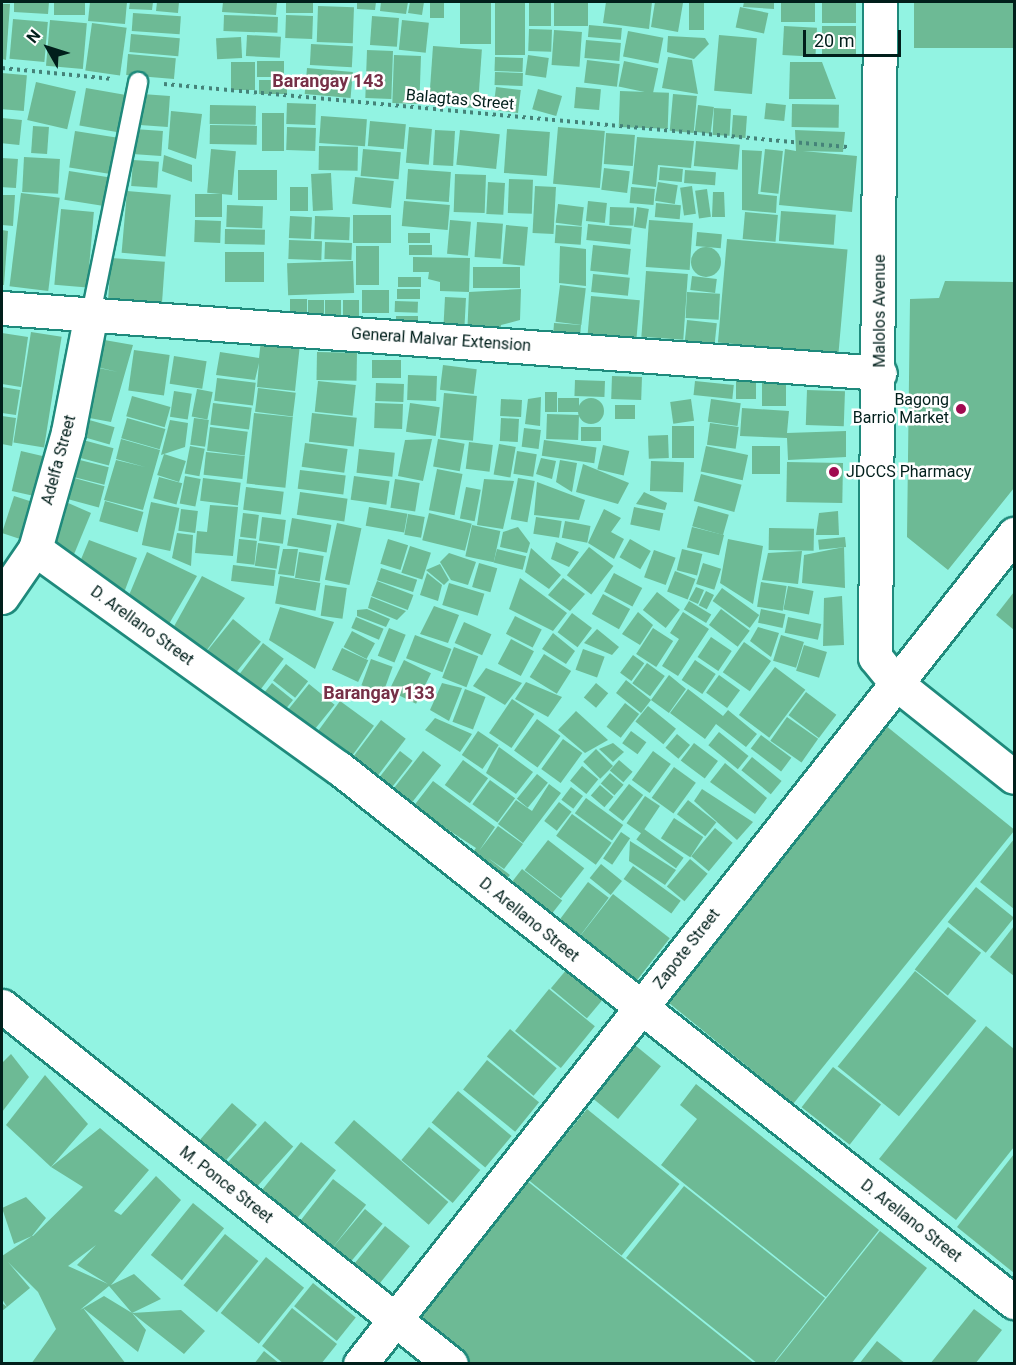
<!DOCTYPE html>
<html>
<head>
<meta charset="utf-8">
<style>
	body { margin:0 }
	#map { position:relative; width:1016px; height:1365px; overflow:hidden; background:#92f3e2; font-family:Roboto,sans-serif }
	div>[style] { position:absolute }
	[style*='--x'] { left:calc(var(--x)*1px); top:calc(var(--y)*1px); width:calc(var(--w)*1px); rotate:calc(var(--a)*1deg) }
	.building>* { inset:0; background:#6dba95; transform-origin:0 0 }
	.round { border-radius:50% }
	.path>* { height:4px; margin-top:-2px; transform-origin:0; background:repeating-linear-gradient(90deg,#458379 0 3px,transparent 0 7.5px) }
	.roads { filter:drop-shadow(2px 0 #1f8a7c) drop-shadow(-2px 0 #1f8a7c) drop-shadow(0 2px #1f8a7c) drop-shadow(0 -2px #1f8a7c) }
	.lane>* { height:18px; margin:-9px; padding:0 9px; transform-origin:9px; border-radius:9px; background:#fff }
	.street>* { height:33px; margin:-16.5px; padding:0 16.5px; transform-origin:16.5px; border-radius:16.5px; background:#fff }
	.secondary>* { height:33px; margin:-16.5px; padding:0 16.5px; transform-origin:16.5px; border-radius:16.5px; background:#fff }
	.dots>* { width:16px; height:16px; translate:-50% -50%; box-sizing:border-box; border:3px solid #fff; border-radius:50% }
	span { translate:-50% -50%; white-space:nowrap; text-align:center; line-height:1.15; -webkit-text-stroke:5px #fff; paint-order:stroke }
	.street-label { font-size:16px; color:#011f1b }
	.poi-label { font-size:16px; color:#011f1b }
	.right { translate:-100% -50%; text-align:right }
	.left { translate:0 -50%; text-align:left }
	.neighbourhood-label { font-size:18px; color:#763047; font-weight:700 }
	.frame { position:absolute; inset:0; border:3px solid #011f1b; pointer-events:none }
	.north { position:absolute; left:18px; top:18px; width:60px; height:60px; -webkit-text-stroke:4px #fff; paint-order:stroke; rotate:309deg; font-size:16px; font-weight:700; line-height:24px; text-align:center; color:#011f1b }
	.north::after { content:''; display:block; margin:auto; width:21px; height:27px; background:#011f1b; clip-path:polygon(50% 0,100% 100%,50% 72%,0 100%) }
	.scale { position:absolute; left:803px; top:30px; width:98px; height:27px; box-sizing:border-box; border:3px solid #011f1b; border-top:0; padding-left:8px; font-size:18px; line-height:21px; white-space:nowrap; color:#011f1b; -webkit-text-stroke:4px #fff; paint-order:stroke }
</style>
</head>
<body>
<div id="map">
	<div class="building">
		<i style="clip-path:polygon(14px 2px,49px 2px,48px 14px,14px 12px)"></i>
		<i style="left:54px;top:2px;width:31px;height:13px"></i>
		<i style="clip-path:polygon(90px 2px,127px 2px,125px 24px,88px 21px)"></i>
		<i style="clip-path:polygon(130px 2px,153px 2px,152px 10px,129px 9px)"></i>
		<i style="clip-path:polygon(157px 2px,179px 2px,178px 13px,156px 11px)"></i>
		<i style="clip-path:polygon(223px 2px,277px 2px,276px 15px,222px 12px)"></i>
		<i style="left:286px;top:2px;width:27px;height:11px"></i>
		<i style="clip-path:polygon(357px 2px,376px 2px,375px 10px,357px 9px)"></i>
		<i style="clip-path:polygon(381px 2px,408px 2px,406px 14px,380px 11px)"></i>
		<i style="clip-path:polygon(410px 2px,424px 2px,422px 15px,408px 13px)"></i>
		<i style="left:430px;top:2px;width:14px;height:16px"></i>
		<i style="left:460px;top:2px;width:31px;height:42px"></i>
		<i style="left:495px;top:2px;width:30px;height:53px"></i>
		<i style="left:529px;top:2px;width:22px;height:24px"></i>
		<i style="left:554px;top:2px;width:34px;height:24px"></i>
		<i style="clip-path:polygon(606px 2px,652px 2px,649px 29px,603px 23px)"></i>
		<i style="clip-path:polygon(655px 2px,683px 3px,678px 32px,651px 27px)"></i>
		<i style="clip-path:polygon(744px 2px,774px 2px,774px 9px,743px 7px)"></i>
		<i style="left:781px;top:2px;width:34px;height:20px"></i>
		<i style="left:822px;top:2px;width:34px;height:21px"></i>
		<i style="left:914px;top:2px;width:100px;height:46px"></i>
		<i style="left:689px;top:3px;width:15px;height:27px"></i>
		<i style="clip-path:polygon(2px 4px,10px 4px,6px 60px,2px 59px)"></i>
		<i style="left:318px;top:6px;width:36px;height:36px;rotate:2deg"></i>
		<i style="left:740px;top:7px;width:29px;height:21px;rotate:12deg"></i>
		<i style="left:133px;top:13px;width:48px;height:18px;rotate:4deg"></i>
		<i style="left:224px;top:15px;width:54px;height:16px;rotate:2deg"></i>
		<i style="left:286px;top:15px;width:27px;height:23px;rotate:2deg"></i>
		<i style="left:372px;top:16px;width:27px;height:29px;rotate:4deg"></i>
		<i style="left:13px;top:19px;width:35px;height:40px;rotate:5deg"></i>
		<i style="left:50px;top:20px;width:37px;height:46px;rotate:5deg"></i>
		<i style="left:402px;top:20px;width:27px;height:30px;rotate:6deg"></i>
		<i style="left:92px;top:23px;width:35px;height:48px;rotate:8deg"></i>
		<i style="left:589px;top:25px;width:33px;height:12px;rotate:5deg"></i>
		<i style="left:784px;top:26px;width:33px;height:29px;rotate:3deg"></i>
		<i style="left:822px;top:26px;width:34px;height:29px"></i>
		<i style="left:529px;top:29px;width:23px;height:22px;rotate:2deg"></i>
		<i style="left:554px;top:30px;width:28px;height:35px;rotate:4deg"></i>
		<i style="left:628px;top:31px;width:36px;height:26px;rotate:11deg"></i>
		<i style="left:131px;top:34px;width:49px;height:18px;rotate:5deg"></i>
		<i style="left:247px;top:35px;width:34px;height:21px;rotate:3deg"></i>
		<i style="left:719px;top:35px;width:38px;height:56px;rotate:5deg"></i>
		<i style="clip-path:polygon(668px 36px,705px 38px,709px 44px,694px 59px,667px 52px)"></i>
		<i style="left:241px;top:37px;width:21px;height:25px;rotate:87deg"></i>
		<i style="left:586px;top:40px;width:35px;height:18px;rotate:5deg"></i>
		<i style="left:311px;top:44px;width:42px;height:21px;rotate:3deg"></i>
		<i style="left:433px;top:46px;width:49px;height:59px;rotate:4deg"></i>
		<i style="left:367px;top:50px;width:26px;height:48px;rotate:2deg"></i>
		<i style="left:128px;top:54px;width:48px;height:21px;rotate:5deg"></i>
		<i style="left:394px;top:55px;width:27px;height:48px;rotate:2deg"></i>
		<i style="left:528px;top:55px;width:21px;height:20px;rotate:8deg"></i>
		<i style="left:495px;top:57px;width:28px;height:14px;rotate:2deg"></i>
		<i style="clip-path:polygon(668px 57px,692px 60px,698px 94px,662px 88px)"></i>
		<i style="left:587px;top:60px;width:33px;height:23px;rotate:7deg"></i>
		<i style="left:257px;top:61px;width:27px;height:16px"></i>
		<i style="left:624px;top:61px;width:35px;height:26px;rotate:12deg"></i>
		<i style="left:231px;top:62px;width:24px;height:28px"></i>
		<i style="clip-path:polygon(790px 62px,822px 62px,836px 99px,789px 99px)"></i>
		<i style="left:307px;top:68px;width:46px;height:26px;rotate:5deg"></i>
		<i style="left:495px;top:72px;width:28px;height:13px;rotate:2deg"></i>
		<i style="left:2px;top:73px;width:25px;height:36px;rotate:5deg"></i>
		<i style="left:259px;top:80px;width:28px;height:14px"></i>
		<i style="left:36px;top:82px;width:41px;height:39px;rotate:13deg"></i>
		<i style="left:496px;top:87px;width:25px;height:23px;rotate:7deg"></i>
		<i style="left:576px;top:87px;width:25px;height:21px;rotate:5deg"></i>
		<i style="left:86px;top:88px;width:42px;height:38px;rotate:10deg"></i>
		<i style="left:538px;top:89px;width:25px;height:21px;rotate:16deg"></i>
		<i style="left:620px;top:91px;width:49px;height:36px;rotate:2deg"></i>
		<i style="left:142px;top:94px;width:28px;height:31px;rotate:4deg"></i>
		<i style="left:673px;top:94px;width:24px;height:37px;rotate:5deg"></i>
		<i style="left:287px;top:103px;width:29px;height:21px;rotate:2deg"></i>
		<i style="left:766px;top:103px;width:20px;height:16px;rotate:6deg"></i>
		<i style="left:792px;top:104px;width:47px;height:23px;rotate:1deg"></i>
		<i style="left:210px;top:105px;width:46px;height:19px;rotate:1deg"></i>
		<i style="left:698px;top:105px;width:16px;height:27px;rotate:7deg"></i>
		<i style="left:714px;top:108px;width:17px;height:27px;rotate:3deg"></i>
		<i style="clip-path:polygon(171px 111px,202px 114px,196px 159px,168px 149px)"></i>
		<i style="left:262px;top:113px;width:22px;height:38px"></i>
		<i style="left:733px;top:115px;width:14px;height:22px;rotate:4deg"></i>
		<i style="left:321px;top:116px;width:46px;height:27px;rotate:4deg"></i>
		<i style="left:2px;top:118px;width:20px;height:25px;rotate:6deg"></i>
		<i style="left:370px;top:121px;width:36px;height:25px;rotate:5deg"></i>
		<i style="left:210px;top:125px;width:47px;height:19px;rotate:1deg"></i>
		<i style="left:33px;top:126px;width:16px;height:27px;rotate:4deg"></i>
		<i style="left:287px;top:127px;width:29px;height:23px;rotate:2deg"></i>
		<i style="left:409px;top:127px;width:23px;height:36px;rotate:5deg"></i>
		<i style="left:558px;top:127px;width:47px;height:57px;rotate:5deg"></i>
		<i style="left:134px;top:129px;width:29px;height:25px;rotate:4deg"></i>
		<i style="left:507px;top:129px;width:43px;height:44px;rotate:4deg"></i>
		<i style="left:435px;top:130px;width:20px;height:35px;rotate:3deg"></i>
		<i style="left:460px;top:130px;width:40px;height:35px;rotate:6deg"></i>
		<i style="clip-path:polygon(795px 130px,845px 132px,843px 152px,803px 151px,857px 156px,852px 212px,779px 205px,785px 149px,796px 151px)"></i>
		<i style="left:75px;top:131px;width:45px;height:37px;rotate:9deg"></i>
		<i style="left:606px;top:133px;width:29px;height:31px;rotate:4deg"></i>
		<i style="clip-path:polygon(637px 137px,694px 141px,691px 168px,658px 165px,656px 187px,632px 184px)"></i>
		<i style="left:696px;top:141px;width:44px;height:25px;rotate:5deg"></i>
		<i style="left:319px;top:146px;width:39px;height:24px;rotate:1deg"></i>
		<i style="left:211px;top:149px;width:25px;height:44px;rotate:5deg"></i>
		<i style="left:363px;top:149px;width:38px;height:27px;rotate:5deg"></i>
		<i style="left:765px;top:149px;width:18px;height:43px;rotate:6deg"></i>
		<i style="clip-path:polygon(742px 150px,762px 151px,758px 194px,777px 196px,776px 213px,742px 210px)"></i>
		<i style="clip-path:polygon(164px 155px,192px 165px,192px 182px,162px 171px)"></i>
		<i style="left:24px;top:157px;width:36px;height:35px;rotate:3deg"></i>
		<i style="left:2px;top:158px;width:16px;height:29px;rotate:4deg"></i>
		<i style="left:133px;top:160px;width:26px;height:26px;rotate:4deg"></i>
		<i style="left:660px;top:167px;width:23px;height:13px;rotate:5deg"></i>
		<i style="left:604px;top:168px;width:26px;height:22px;rotate:7deg"></i>
		<i style="left:408px;top:169px;width:43px;height:30px;rotate:4deg"></i>
		<i style="left:238px;top:170px;width:39px;height:30px"></i>
		<i style="left:685px;top:170px;width:31px;height:13px;rotate:4deg"></i>
		<i style="left:69px;top:171px;width:40px;height:29px;rotate:9deg"></i>
		<i style="left:331px;top:173px;width:37px;height:20px;rotate:87deg"></i>
		<i style="left:455px;top:174px;width:31px;height:38px;rotate:2deg"></i>
		<i style="left:355px;top:177px;width:39px;height:27px;rotate:6deg"></i>
		<i style="left:509px;top:179px;width:24px;height:34px;rotate:2deg"></i>
		<i style="left:488px;top:182px;width:17px;height:32px;rotate:3deg"></i>
		<i style="left:658px;top:182px;width:20px;height:19px;rotate:9deg"></i>
		<i style="left:535px;top:186px;width:21px;height:47px;rotate:3deg"></i>
		<i style="left:692px;top:186px;width:28px;height:12px;rotate:82deg"></i>
		<i style="left:308px;top:187px;width:24px;height:18px;rotate:90deg"></i>
		<i style="left:631px;top:187px;width:24px;height:16px;rotate:5deg"></i>
		<i style="left:707px;top:189px;width:28px;height:12px;rotate:82deg"></i>
		<i style="left:127px;top:191px;width:44px;height:62px;rotate:5deg"></i>
		<i style="clip-path:polygon(713px 192px,724px 192px,725px 217px,712px 217px)"></i>
		<i style="left:21px;top:193px;width:39px;height:94px;rotate:7deg"></i>
		<i style="left:195px;top:194px;width:27px;height:23px"></i>
		<i style="clip-path:polygon(2px 195px,15px 195px,13px 226px,2px 225px)"></i>
		<i style="left:404px;top:201px;width:46px;height:25px;rotate:5deg"></i>
		<i style="left:588px;top:201px;width:19px;height:20px;rotate:6deg"></i>
		<i style="left:656px;top:203px;width:25px;height:14px;rotate:5deg"></i>
		<i style="left:558px;top:204px;width:26px;height:19px;rotate:7deg"></i>
		<i style="left:227px;top:205px;width:36px;height:22px;rotate:2deg"></i>
		<i style="left:610px;top:207px;width:24px;height:18px;rotate:2deg"></i>
		<i style="left:637px;top:207px;width:12px;height:20px;rotate:9deg"></i>
		<i style="left:61px;top:209px;width:33px;height:76px;rotate:5deg"></i>
		<i style="left:781px;top:211px;width:55px;height:30px;rotate:4deg"></i>
		<i style="left:745px;top:212px;width:33px;height:27px;rotate:5deg"></i>
		<i style="left:391px;top:215px;width:28px;height:38px;rotate:90deg"></i>
		<i style="left:290px;top:216px;width:22px;height:22px;rotate:3deg"></i>
		<i style="left:315px;top:216px;width:35px;height:23px;rotate:2deg"></i>
		<i style="left:195px;top:220px;width:26px;height:22px;rotate:2deg"></i>
		<i style="left:450px;top:220px;width:21px;height:34px;rotate:5deg"></i>
		<i style="left:649px;top:220px;width:44px;height:47px;rotate:4deg"></i>
		<i style="left:477px;top:222px;width:26px;height:35px;rotate:4deg"></i>
		<i style="left:588px;top:224px;width:44px;height:16px;rotate:6deg"></i>
		<i style="left:506px;top:225px;width:22px;height:39px;rotate:5deg"></i>
		<i style="left:556px;top:225px;width:26px;height:18px;rotate:4deg"></i>
		<i style="left:225px;top:229px;width:40px;height:15px;rotate:1deg"></i>
		<i style="clip-path:polygon(2px 230px,8px 231px,4px 285px,2px 285px)"></i>
		<i style="left:697px;top:232px;width:25px;height:14px;rotate:5deg"></i>
		<i style="left:408px;top:233px;width:22px;height:10px"></i>
		<i style="left:727px;top:239px;width:121px;height:104px;rotate:5deg"></i>
		<i style="left:289px;top:240px;width:33px;height:19px;rotate:2deg"></i>
		<i style="left:325px;top:242px;width:27px;height:17px;rotate:2deg"></i>
		<i style="left:409px;top:245px;width:23px;height:10px"></i>
		<i style="left:593px;top:245px;width:38px;height:26px;rotate:6deg"></i>
		<i style="left:356px;top:246px;width:23px;height:39px"></i>
		<i style="clip-path:polygon(560px 246px,586px 249px,586px 286px,559px 283px)"></i>
		<i class="round" style="left:691px;top:247px;width:30px;height:30px"></i>
		<i style="left:225px;top:252px;width:39px;height:30px"></i>
		<i style="clip-path:polygon(413px 257px,470px 258px,469px 292px,440px 291px,440px 282px,428px 279px,429px 272px,413px 272px)"></i>
		<i style="left:111px;top:258px;width:54px;height:44px;rotate:4deg"></i>
		<i style="left:353px;top:261px;width:32px;height:66px;rotate:88deg"></i>
		<i style="left:473px;top:267px;width:47px;height:21px"></i>
		<i style="left:646px;top:271px;width:42px;height:66px;rotate:4deg"></i>
		<i style="left:593px;top:274px;width:37px;height:18px;rotate:6deg"></i>
		<i style="left:692px;top:276px;width:25px;height:14px;rotate:7deg"></i>
		<i style="left:398px;top:277px;width:23px;height:10px"></i>
		<i style="clip-path:polygon(945px 281px,1014px 282px,1014px 488px,948px 570px,907px 537px,910px 299px,939px 298px)"></i>
		<i style="left:560px;top:285px;width:26px;height:37px;rotate:7deg"></i>
		<i style="left:397px;top:289px;width:23px;height:10px"></i>
		<i style="clip-path:polygon(521px 289px,520px 320px,501px 325px,499px 338px,467px 338px,469px 292px)"></i>
		<i style="left:362px;top:290px;width:27px;height:23px"></i>
		<i style="left:687px;top:292px;width:33px;height:26px;rotate:3deg"></i>
		<i style="left:591px;top:296px;width:49px;height:39px;rotate:5deg"></i>
		<i style="left:445px;top:297px;width:21px;height:39px;rotate:3deg"></i>
		<i style="left:290px;top:299px;width:17px;height:28px"></i>
		<i style="left:308px;top:300px;width:16px;height:28px"></i>
		<i style="left:325px;top:300px;width:16px;height:27px"></i>
		<i style="left:343px;top:300px;width:16px;height:27px"></i>
		<i style="left:395px;top:301px;width:23px;height:11px;rotate:2deg"></i>
		<i style="left:396px;top:316px;width:22px;height:10px"></i>
		<i style="left:687px;top:320px;width:30px;height:21px;rotate:6deg"></i>
		<i style="left:554px;top:323px;width:27px;height:18px;rotate:4deg"></i>
		<i style="left:31px;top:332px;width:31px;height:112px;rotate:9deg"></i>
		<i style="clip-path:polygon(2px 333px,28px 337px,21px 387px,2px 384px)"></i>
		<i style="clip-path:polygon(93px 338px,133px 345px,111px 422px,73px 415px,84px 365px,118px 372px,88px 365px)"></i>
		<i style="clip-path:polygon(261px 340px,300px 344px,295px 391px,257px 387px,259px 363px,255px 380px,216px 375px,220px 352px,259px 358px)"></i>
		<i style="left:134px;top:350px;width:36px;height:41px;rotate:8deg"></i>
		<i style="left:317px;top:352px;width:40px;height:28px;rotate:1deg"></i>
		<i style="left:174px;top:356px;width:33px;height:28px;rotate:9deg"></i>
		<i style="left:372px;top:360px;width:29px;height:18px"></i>
		<i style="left:443px;top:365px;width:34px;height:25px;rotate:7deg"></i>
		<i style="left:736px;top:371px;width:20px;height:28px"></i>
		<i style="left:408px;top:375px;width:29px;height:25px;rotate:2deg"></i>
		<i style="left:612px;top:376px;width:30px;height:23px;rotate:2deg"></i>
		<i style="left:217px;top:378px;width:39px;height:23px;rotate:7deg"></i>
		<i style="left:575px;top:380px;width:30px;height:16px;rotate:2deg"></i>
		<i style="left:318px;top:381px;width:38px;height:31px;rotate:6deg"></i>
		<i style="left:695px;top:381px;width:39px;height:14px;rotate:6deg"></i>
		<i style="left:376px;top:383px;width:28px;height:18px;rotate:2deg"></i>
		<i style="left:762px;top:383px;width:24px;height:23px"></i>
		<i style="clip-path:polygon(2px 387px,20px 390px,16px 415px,2px 413px)"></i>
		<i style="left:258px;top:388px;width:38px;height:24px;rotate:7deg"></i>
		<i style="left:197px;top:389px;width:16px;height:28px;rotate:11deg"></i>
		<i style="left:807px;top:390px;width:38px;height:35px;rotate:2deg"></i>
		<i style="left:174px;top:391px;width:18px;height:26px;rotate:9deg"></i>
		<i style="left:545px;top:392px;width:12px;height:20px"></i>
		<i style="left:444px;top:393px;width:33px;height:45px;rotate:5deg"></i>
		<i style="left:132px;top:396px;width:40px;height:21px;rotate:16deg"></i>
		<i style="clip-path:polygon(541px 397px,540px 426px,525px 424px,528px 399px)"></i>
		<i class="round" style="left:578px;top:398px;width:26px;height:26px"></i>
		<i style="left:558px;top:398px;width:21px;height:14px"></i>
		<i style="left:501px;top:399px;width:21px;height:17px;rotate:3deg"></i>
		<i style="left:691px;top:399px;width:22px;height:21px;rotate:82deg"></i>
		<i style="left:711px;top:399px;width:30px;height:23px;rotate:8deg"></i>
		<i style="left:213px;top:403px;width:39px;height:22px;rotate:7deg"></i>
		<i style="left:375px;top:403px;width:28px;height:25px;rotate:2deg"></i>
		<i style="left:410px;top:403px;width:30px;height:29px;rotate:8deg"></i>
		<i style="left:615px;top:405px;width:20px;height:14px"></i>
		<i style="clip-path:polygon(742px 408px,789px 411px,787px 433px,846px 431px,846px 457px,788px 460px,787px 438px,740px 436px)"></i>
		<i style="left:254px;top:413px;width:39px;height:71px;rotate:6deg"></i>
		<i style="left:312px;top:413px;width:45px;height:29px;rotate:6deg"></i>
		<i style="left:547px;top:414px;width:32px;height:25px;rotate:2deg"></i>
		<i style="clip-path:polygon(2px 416px,16px 418px,12px 446px,2px 444px)"></i>
		<i style="left:79px;top:417px;width:37px;height:18px;rotate:16deg"></i>
		<i style="left:127px;top:418px;width:40px;height:21px;rotate:16deg"></i>
		<i style="left:194px;top:418px;width:15px;height:27px;rotate:8deg"></i>
		<i style="left:501px;top:418px;width:18px;height:23px;rotate:3deg"></i>
		<i style="clip-path:polygon(170px 420px,188px 423px,185px 447px,161px 455px)"></i>
		<i style="left:710px;top:423px;width:29px;height:22px;rotate:8deg"></i>
		<i style="left:694px;top:426px;width:32px;height:22px;rotate:90deg"></i>
		<i style="left:210px;top:427px;width:38px;height:24px;rotate:7deg"></i>
		<i style="left:581px;top:427px;width:20px;height:14px"></i>
		<i style="left:524px;top:428px;width:17px;height:19px;rotate:7deg"></i>
		<i style="left:668px;top:435px;width:23px;height:20px;rotate:88deg"></i>
		<i style="left:72px;top:437px;width:43px;height:18px;rotate:15deg"></i>
		<i style="clip-path:polygon(121px 439px,160px 450px,143px 510px,104px 500px,116px 460px,145px 467px,116px 459px)"></i>
		<i style="clip-path:polygon(432px 439px,423px 481px,398px 476px,405px 440px)"></i>
		<i style="left:438px;top:439px;width:27px;height:28px;rotate:10deg"></i>
		<i style="left:544px;top:440px;width:53px;height:16px;rotate:8deg"></i>
		<i style="left:469px;top:442px;width:24px;height:27px;rotate:7deg"></i>
		<i style="left:305px;top:443px;width:43px;height:24px;rotate:8deg"></i>
		<i style="left:499px;top:444px;width:17px;height:31px;rotate:10deg"></i>
		<i style="left:603px;top:445px;width:27px;height:25px;rotate:13deg"></i>
		<i style="left:190px;top:446px;width:15px;height:28px;rotate:11deg"></i>
		<i style="left:706px;top:446px;width:43px;height:26px;rotate:12deg"></i>
		<i style="left:780px;top:446px;width:28px;height:28px;rotate:90deg"></i>
		<i style="left:359px;top:449px;width:36px;height:24px;rotate:6deg"></i>
		<i style="left:21px;top:451px;width:23px;height:41px;rotate:13deg"></i>
		<i style="left:517px;top:451px;width:20px;height:23px;rotate:9deg"></i>
		<i style="left:206px;top:452px;width:39px;height:23px;rotate:6deg"></i>
		<i style="left:164px;top:454px;width:23px;height:22px;rotate:18deg"></i>
		<i style="left:68px;top:457px;width:42px;height:18px;rotate:14deg"></i>
		<i style="clip-path:polygon(541px 458px,556px 461px,552px 479px,536px 474px)"></i>
		<i style="clip-path:polygon(560px 460px,577px 463px,572px 492px,556px 482px)"></i>
		<i style="left:651px;top:461px;width:33px;height:30px;rotate:2deg"></i>
		<i style="left:787px;top:462px;width:56px;height:40px;rotate:1deg"></i>
		<i style="clip-path:polygon(583px 464px,629px 483px,618px 504px,576px 492px)"></i>
		<i style="left:437px;top:469px;width:26px;height:42px;rotate:11deg"></i>
		<i style="left:300px;top:470px;width:46px;height:19px;rotate:7deg"></i>
		<i style="left:701px;top:474px;width:42px;height:28px;rotate:15deg"></i>
		<i style="left:63px;top:475px;width:43px;height:22px;rotate:15deg"></i>
		<i style="left:185px;top:476px;width:16px;height:28px;rotate:11deg"></i>
		<i style="left:354px;top:476px;width:36px;height:24px;rotate:8deg"></i>
		<i style="left:159px;top:477px;width:24px;height:22px;rotate:15deg"></i>
		<i style="left:203px;top:478px;width:38px;height:23px;rotate:7deg"></i>
		<i style="left:518px;top:478px;width:17px;height:42px;rotate:10deg"></i>
		<i style="left:395px;top:479px;width:25px;height:29px;rotate:9deg"></i>
		<i style="clip-path:polygon(484px 479px,514px 481px,503px 529px,477px 525px)"></i>
		<i style="clip-path:polygon(537px 482px,585px 500px,579px 520px,534px 515px)"></i>
		<i style="left:246px;top:487px;width:38px;height:23px;rotate:7deg"></i>
		<i style="left:466px;top:487px;width:15px;height:32px;rotate:11deg"></i>
		<i style="left:300px;top:492px;width:48px;height:23px;rotate:8deg"></i>
		<i style="clip-path:polygon(644px 492px,667px 503px,665px 510px,636px 504px)"></i>
		<i style="clip-path:polygon(50px 495px,91px 513px,70px 564px,33px 538px)"></i>
		<i style="left:14px;top:496px;width:23px;height:39px;rotate:18deg"></i>
		<i style="left:105px;top:501px;width:40px;height:21px;rotate:16deg"></i>
		<i style="left:151px;top:502px;width:29px;height:44px;rotate:12deg"></i>
		<i style="clip-path:polygon(210px 505px,238px 507px,233px 556px,195px 553px,197px 531px,207px 532px)"></i>
		<i style="left:698px;top:506px;width:32px;height:21px;rotate:16deg"></i>
		<i style="left:369px;top:507px;width:39px;height:19px;rotate:10deg"></i>
		<i style="left:634px;top:507px;width:30px;height:18px;rotate:12deg"></i>
		<i style="left:181px;top:509px;width:17px;height:22px;rotate:7deg"></i>
		<i style="clip-path:polygon(604px 509px,621px 518px,611px 532px,624px 539px,614px 559px,588px 543px)"></i>
		<i style="clip-path:polygon(838px 511px,839px 535px,816px 535px,819px 513px)"></i>
		<i style="left:243px;top:513px;width:16px;height:24px;rotate:7deg"></i>
		<i style="left:429px;top:513px;width:44px;height:28px;rotate:14deg"></i>
		<i style="left:408px;top:514px;width:17px;height:21px;rotate:10deg"></i>
		<i style="left:262px;top:517px;width:24px;height:24px;rotate:7deg"></i>
		<i style="left:536px;top:517px;width:26px;height:17px;rotate:9deg"></i>
		<i style="left:292px;top:518px;width:40px;height:28px;rotate:10deg"></i>
		<i style="left:565px;top:521px;width:26px;height:17px;rotate:11deg"></i>
		<i style="left:337px;top:523px;width:25px;height:58px;rotate:12deg"></i>
		<i style="left:472px;top:525px;width:29px;height:32px;rotate:12deg"></i>
		<i style="clip-path:polygon(518px 527px,530px 543px,527px 553px,500px 547px,503px 532px)"></i>
		<i style="left:692px;top:527px;width:33px;height:21px;rotate:14deg"></i>
		<i style="left:769px;top:528px;width:45px;height:22px;rotate:1deg"></i>
		<i style="clip-path:polygon(177px 533px,193px 535px,191px 566px,172px 558px)"></i>
		<i style="left:845px;top:537px;width:10px;height:27px;rotate:84deg"></i>
		<i style="left:239px;top:539px;width:18px;height:24px;rotate:6deg"></i>
		<i style="left:388px;top:539px;width:21px;height:26px;rotate:17deg"></i>
		<i style="left:630px;top:539px;width:24px;height:21px;rotate:30deg"></i>
		<i style="clip-path:polygon(728px 539px,763px 546px,753px 604px,720px 583px)"></i>
		<i style="clip-path:polygon(89px 540px,137px 558px,122px 598px,77px 569px)"></i>
		<i style="clip-path:polygon(556px 542px,579px 552px,569px 567px,551px 559px)"></i>
		<i style="left:258px;top:543px;width:22px;height:23px;rotate:8deg"></i>
		<i style="left:410px;top:546px;width:22px;height:28px;rotate:18deg"></i>
		<i style="left:589px;top:547px;width:31px;height:36px;rotate:38deg"></i>
		<i style="clip-path:polygon(844px 547px,845px 588px,802px 583px,804px 555px)"></i>
		<i style="clip-path:polygon(531px 548px,561px 575px,549px 589px,525px 572px)"></i>
		<i style="clip-path:polygon(283px 549px,298px 549px,294px 576px,278px 574px)"></i>
		<i style="left:497px;top:549px;width:30px;height:14px;rotate:14deg"></i>
		<i style="left:682px;top:549px;width:21px;height:22px;rotate:14deg"></i>
		<i style="left:654px;top:550px;width:23px;height:29px;rotate:20deg"></i>
		<i style="clip-path:polygon(802px 551px,798px 584px,762px 580px,768px 553px)"></i>
		<i style="clip-path:polygon(147px 552px,197px 576px,166px 629px,127px 600px)"></i>
		<i style="left:299px;top:552px;width:25px;height:26px;rotate:9deg"></i>
		<i style="clip-path:polygon(449px 553px,476px 562px,468px 585px,451px 580px,440px 562px)"></i>
		<i style="left:479px;top:563px;width:19px;height:25px;rotate:16deg"></i>
		<i style="left:703px;top:563px;width:19px;height:22px;rotate:18deg"></i>
		<i style="clip-path:polygon(440px 564px,449px 580px,444px 585px,426px 570px)"></i>
		<i style="left:233px;top:565px;width:43px;height:16px;rotate:7deg"></i>
		<i style="left:381px;top:568px;width:38px;height:13px;rotate:18deg"></i>
		<i style="left:675px;top:571px;width:22px;height:22px;rotate:21deg"></i>
		<i style="clip-path:polygon(427px 573px,442px 585px,438px 601px,420px 595px)"></i>
		<i style="left:614px;top:573px;width:32px;height:21px;rotate:28deg"></i>
		<i style="clip-path:polygon(202px 576px,245px 598px,204px 654px,172px 630px)"></i>
		<i style="left:280px;top:576px;width:41px;height:28px;rotate:10deg"></i>
		<i style="clip-path:polygon(520px 578px,567px 613px,553px 631px,509px 609px)"></i>
		<i style="clip-path:polygon(563px 578px,585px 594px,570px 611px,548px 595px)"></i>
		<i style="left:377px;top:581px;width:39px;height:16px;rotate:21deg"></i>
		<i style="left:761px;top:582px;width:26px;height:25px;rotate:9deg"></i>
		<i style="left:449px;top:583px;width:37px;height:23px;rotate:17deg"></i>
		<i style="left:325px;top:585px;width:22px;height:31px;rotate:8deg"></i>
		<i style="left:788px;top:586px;width:26px;height:24px;rotate:11deg"></i>
		<i style="clip-path:polygon(696px 587px,704px 590px,698px 604px,689px 600px)"></i>
		<i style="left:722px;top:588px;width:46px;height:16px;rotate:36deg"></i>
		<i style="left:706px;top:591px;width:9px;height:16px;rotate:27deg"></i>
		<i style="left:657px;top:592px;width:29px;height:23px;rotate:38deg"></i>
		<i style="clip-path:polygon(1014px 592px,1014px 630px,996px 615px)"></i>
		<i style="left:603px;top:594px;width:31px;height:23px;rotate:29deg"></i>
		<i style="clip-path:polygon(842px 596px,844px 645px,823px 646px,824px 598px)"></i>
		<i style="clip-path:polygon(371px 597px,406px 611px,397px 620px,368px 608px)"></i>
		<i style="left:689px;top:601px;width:26px;height:10px;rotate:31deg"></i>
		<i style="clip-path:polygon(434px 606px,459px 615px,448px 643px,420px 634px)"></i>
		<i style="clip-path:polygon(280px 607px,334px 622px,315px 669px,269px 640px)"></i>
		<i style="clip-path:polygon(367px 609px,390px 619px,386px 627px,357px 616px,357px 610px)"></i>
		<i style="left:721px;top:609px;width:36px;height:20px;rotate:37deg"></i>
		<i style="left:761px;top:609px;width:25px;height:14px;rotate:12deg"></i>
		<i style="clip-path:polygon(638px 612px,653px 625px,640px 645px,622px 634px)"></i>
		<i style="clip-path:polygon(683px 612px,709px 629px,678px 676px,662px 666px,679px 639px,670px 633px)"></i>
		<i style="left:572px;top:613px;width:25px;height:24px;rotate:37deg"></i>
		<i style="left:515px;top:616px;width:30px;height:20px;rotate:27deg"></i>
		<i style="left:356px;top:617px;width:30px;height:12px;rotate:23deg"></i>
		<i style="left:788px;top:617px;width:34px;height:16px;rotate:12deg"></i>
		<i style="left:233px;top:619px;width:36px;height:48px;rotate:39deg"></i>
		<i style="left:464px;top:622px;width:30px;height:23px;rotate:24deg"></i>
		<i style="clip-path:polygon(758px 627px,779px 633px,771px 657px,750px 641px)"></i>
		<i style="left:389px;top:628px;width:18px;height:30px;rotate:22deg"></i>
		<i style="left:653px;top:628px;width:24px;height:31px;rotate:33deg"></i>
		<i style="clip-path:polygon(597px 629px,619px 647px,612px 655px,584px 643px)"></i>
		<i style="left:352px;top:631px;width:26px;height:18px;rotate:28deg"></i>
		<i style="clip-path:polygon(553px 633px,575px 651px,566px 664px,542px 649px)"></i>
		<i style="left:415px;top:635px;width:39px;height:25px;rotate:21deg"></i>
		<i style="left:781px;top:635px;width:24px;height:27px;rotate:17deg"></i>
		<i style="left:711px;top:637px;width:25px;height:24px;rotate:34deg"></i>
		<i style="left:511px;top:639px;width:26px;height:28px;rotate:28deg"></i>
		<i style="left:744px;top:642px;width:33px;height:37px;rotate:35deg"></i>
		<i style="left:263px;top:643px;width:26px;height:48px;rotate:37deg"></i>
		<i style="left:804px;top:645px;width:24px;height:27px;rotate:17deg"></i>
		<i style="left:454px;top:647px;width:26px;height:33px;rotate:21deg"></i>
		<i style="left:342px;top:648px;width:29px;height:24px;rotate:25deg"></i>
		<i style="left:583px;top:649px;width:23px;height:22px;rotate:20deg"></i>
		<i style="left:544px;top:654px;width:32px;height:27px;rotate:32deg"></i>
		<i style="left:633px;top:655px;width:14px;height:22px;rotate:36deg"></i>
		<i style="left:371px;top:659px;width:23px;height:28px;rotate:20deg"></i>
		<i style="left:404px;top:660px;width:30px;height:34px;rotate:26deg"></i>
		<i style="left:695px;top:660px;width:25px;height:24px;rotate:34deg"></i>
		<i style="left:647px;top:663px;width:22px;height:25px;rotate:36deg"></i>
		<i style="left:286px;top:664px;width:28px;height:21px;rotate:38deg"></i>
		<i style="left:775px;top:667px;width:38px;height:60px;rotate:37deg"></i>
		<i style="clip-path:polygon(486px 668px,522px 683px,505px 705px,473px 686px)"></i>
		<i style="clip-path:polygon(669px 675px,686px 689px,669px 713px,651px 700px,641px 713px,616px 693px,626px 680px,651px 700px)"></i>
		<i style="left:719px;top:675px;width:26px;height:22px;rotate:36deg"></i>
		<i style="clip-path:polygon(526px 682px,562px 697px,548px 717px,515px 699px)"></i>
		<i style="left:272px;top:683px;width:27px;height:21px;rotate:39deg"></i>
		<i style="clip-path:polygon(442px 683px,462px 688px,449px 721px,430px 710px)"></i>
		<i style="left:596px;top:683px;width:16px;height:19px;rotate:40deg"></i>
		<i style="left:309px;top:684px;width:33px;height:39px;rotate:39deg"></i>
		<i style="left:465px;top:689px;width:22px;height:35px;rotate:21deg"></i>
		<i style="clip-path:polygon(688px 689px,723px 716px,728px 710px,757px 734px,746px 747px,716px 724px,705px 739px,670px 713px)"></i>
		<i style="left:806px;top:692px;width:38px;height:29px;rotate:37deg"></i>
		<i style="left:512px;top:699px;width:27px;height:41px;rotate:34deg"></i>
		<i style="left:340px;top:701px;width:42px;height:44px;rotate:36deg"></i>
		<i style="left:625px;top:703px;width:18px;height:30px;rotate:38deg"></i>
		<i style="left:648px;top:706px;width:36px;height:20px;rotate:39deg"></i>
		<i style="clip-path:polygon(576px 711px,608px 740px,585px 753px,558px 730px)"></i>
		<i style="left:787px;top:717px;width:38px;height:29px;rotate:35deg"></i>
		<i style="clip-path:polygon(435px 718px,472px 734px,460px 752px,425px 730px)"></i>
		<i style="left:537px;top:719px;width:29px;height:39px;rotate:36deg"></i>
		<i style="left:381px;top:720px;width:31px;height:53px;rotate:37deg"></i>
		<i style="left:885px;top:725px;width:167px;height:352px;rotate:39deg"></i>
		<i style="left:478px;top:731px;width:25px;height:29px;rotate:34deg"></i>
		<i style="left:631px;top:731px;width:19px;height:15px;rotate:36deg"></i>
		<i style="left:719px;top:732px;width:38px;height:17px;rotate:39deg"></i>
		<i style="left:677px;top:734px;width:17px;height:18px;rotate:40deg"></i>
		<i style="left:761px;top:735px;width:38px;height:17px;rotate:37deg"></i>
		<i style="left:563px;top:739px;width:24px;height:37px;rotate:36deg"></i>
		<i style="clip-path:polygon(613px 743px,624px 752px,613px 762px,599px 749px)"></i>
		<i style="left:694px;top:743px;width:30px;height:22px;rotate:37deg"></i>
		<i style="clip-path:polygon(499px 747px,533px 772px,516px 794px,486px 773px)"></i>
		<i style="left:596px;top:749px;width:24px;height:18px;rotate:45deg"></i>
		<i style="left:400px;top:751px;width:16px;height:41px;rotate:38deg"></i>
		<i style="left:423px;top:751px;width:23px;height:55px;rotate:38deg"></i>
		<i style="left:653px;top:751px;width:22px;height:36px;rotate:36deg"></i>
		<i style="left:752px;top:757px;width:38px;height:17px;rotate:39deg"></i>
		<i style="left:463px;top:760px;width:31px;height:31px;rotate:36deg"></i>
		<i style="left:619px;top:760px;width:18px;height:14px;rotate:41deg"></i>
		<i style="clip-path:polygon(725px 763px,767px 798px,755px 814px,710px 782px)"></i>
		<i style="left:582px;top:766px;width:21px;height:19px;rotate:39deg"></i>
		<i style="left:674px;top:767px;width:27px;height:38px;rotate:36deg"></i>
		<i style="left:610px;top:773px;width:18px;height:14px;rotate:41deg"></i>
		<i style="left:537px;top:774px;width:14px;height:32px;rotate:39deg"></i>
		<i style="left:490px;top:780px;width:31px;height:30px;rotate:36deg"></i>
		<i style="clip-path:polygon(433px 781px,495px 827px,479px 851px,498px 826px,523px 844px,504px 869px,488px 858px,510px 875px,497px 891px,463px 865px,476px 848px,413px 807px)"></i>
		<i style="clip-path:polygon(549px 784px,561px 793px,523px 843px,498px 824px,516px 800px,532px 811px)"></i>
		<i style="left:629px;top:784px;width:18px;height:33px;rotate:38deg"></i>
		<i style="left:600px;top:785px;width:18px;height:14px;rotate:41deg"></i>
		<i style="left:571px;top:787px;width:15px;height:16px;rotate:37deg"></i>
		<i style="clip-path:polygon(702px 789px,753px 822px,737px 840px,694px 801px)"></i>
		<i style="left:645px;top:796px;width:18px;height:33px;rotate:34deg"></i>
		<i style="left:586px;top:798px;width:46px;height:19px;rotate:36deg"></i>
		<i style="left:688px;top:800px;width:36px;height:18px;rotate:38deg"></i>
		<i style="left:559px;top:802px;width:16px;height:24px;rotate:38deg"></i>
		<i style="left:572px;top:814px;width:49px;height:27px;rotate:36deg"></i>
		<i style="left:674px;top:818px;width:35px;height:24px;rotate:33deg"></i>
		<i style="left:715px;top:828px;width:23px;height:37px;rotate:40deg"></i>
		<i style="left:644px;top:829px;width:49px;height:13px;rotate:36deg"></i>
		<i style="left:621px;top:832px;width:11px;height:32px;rotate:34deg"></i>
		<i style="clip-path:polygon(1014px 839px,1014px 909px,980px 882px)"></i>
		<i style="left:548px;top:840px;width:46px;height:38px;rotate:38deg"></i>
		<i style="clip-path:polygon(630px 841px,676px 870px,665px 885px,629px 861px)"></i>
		<i style="left:690px;top:859px;width:23px;height:36px;rotate:40deg"></i>
		<i style="left:601px;top:864px;width:27px;height:18px;rotate:39deg"></i>
		<i style="left:633px;top:866px;width:59px;height:16px;rotate:36deg"></i>
		<i style="left:522px;top:869px;width:51px;height:26px;rotate:38deg"></i>
		<i style="left:588px;top:882px;width:26px;height:52px;rotate:37deg"></i>
		<i style="left:976px;top:887px;width:49px;height:45px;rotate:39deg"></i>
		<i style="left:613px;top:894px;width:72px;height:58px;rotate:38deg"></i>
		<i style="clip-path:polygon(1014px 926px,1014px 976px,990px 957px)"></i>
		<i style="left:948px;top:927px;width:42px;height:54px;rotate:38deg"></i>
		<i style="left:567px;top:969px;width:47px;height:25px;rotate:40deg"></i>
		<i style="left:915px;top:971px;width:79px;height:123px;rotate:39deg"></i>
		<i style="left:549px;top:989px;width:59px;height:54px;rotate:39deg"></i>
		<i style="clip-path:polygon(986px 1026px,1014px 1049px,1014px 1147px,956px 1220px,879px 1159px)"></i>
		<i style="left:510px;top:1029px;width:61px;height:36px;rotate:40deg"></i>
		<i style="left:636px;top:1046px;width:32px;height:68px;rotate:39deg"></i>
		<i style="clip-path:polygon(11px 1054px,29px 1077px,2px 1112px,2px 1063px)"></i>
		<i style="left:487px;top:1060px;width:67px;height:38px;rotate:39deg"></i>
		<i style="left:833px;top:1067px;width:61px;height:51px;rotate:38deg"></i>
		<i style="clip-path:polygon(45px 1075px,88px 1124px,51px 1167px,6px 1125px)"></i>
		<i style="clip-path:polygon(696px 1084px,879px 1230px,826px 1297px,661px 1165px,697px 1119px,680px 1105px)"></i>
		<i style="left:458px;top:1091px;width:70px;height:41px;rotate:40deg"></i>
		<i style="left:232px;top:1103px;width:33px;height:62px;rotate:41deg"></i>
		<i style="left:587px;top:1109px;width:119px;height:92px;rotate:39deg"></i>
		<i style="left:354px;top:1120px;width:125px;height:30px;rotate:41deg"></i>
		<i style="left:265px;top:1121px;width:38px;height:68px;rotate:42deg"></i>
		<i style="left:429px;top:1127px;width:67px;height:43px;rotate:40deg"></i>
		<i style="clip-path:polygon(evenodd,100px 1128px,149px 1170px,114px 1211px,121px 1215px,156px 1176px,181px 1200px,111px 1285px,134px 1274px,161px 1299px,132px 1313px,181px 1310px,205px 1331px,184px 1354px,132px 1313px,146px 1330px,138px 1352px,83px 1308px,126px 1364px,31px 1364px,56px 1329px,38px 1292px,8px 1262px,30px 1288px,7px 1307px,2px 1311px,2px 1303px,7px 1307px,2px 1299px,2px 1256px,32px 1236px,14px 1244px,2px 1208px,26px 1197px,46px 1218px,32px 1236px,33px 1236px,83px 1187px,51px 1167px,100px 1128px,96px 1245px,77px 1265px,108px 1284px,68px 1266px,96px 1245px,100px 1128px,109px 1286px,132px 1313px,104px 1296px,80px 1310px,109px 1286px)"></i>
		<i style="left:301px;top:1142px;width:45px;height:69px;rotate:39deg"></i>
		<i style="clip-path:polygon(1014px 1154px,1014px 1273px,957px 1227px)"></i>
		<i style="left:333px;top:1179px;width:42px;height:58px;rotate:38deg"></i>
		<i style="clip-path:polygon(526px 1180px,755px 1364px,466px 1364px,413px 1322px)"></i>
		<i style="clip-path:polygon(684px 1186px,825px 1298px,773px 1364px,758px 1364px,626px 1258px)"></i>
		<i style="left:193px;top:1203px;width:40px;height:67px;rotate:39deg"></i>
		<i style="left:365px;top:1209px;width:23px;height:63px;rotate:40deg"></i>
		<i style="left:385px;top:1226px;width:32px;height:49px;rotate:39deg"></i>
		<i style="clip-path:polygon(880px 1231px,927px 1268px,851px 1364px,774px 1364px)"></i>
		<i style="left:225px;top:1234px;width:43px;height:66px;rotate:39deg"></i>
		<i style="left:266px;top:1257px;width:49px;height:72px;rotate:39deg"></i>
		<i style="left:313px;top:1283px;width:55px;height:30px;rotate:39deg"></i>
		<i style="clip-path:polygon(292px 1308px,337px 1344px,321px 1364px,284px 1364px,262px 1346px)"></i>
		<i style="clip-path:polygon(974px 1309px,1002px 1330px,975px 1364px,930px 1364px)"></i>
		<i style="clip-path:polygon(877px 1341px,906px 1364px,859px 1364px)"></i>
		<i style="clip-path:polygon(264px 1351px,280px 1364px,254px 1364px)"></i>
	</div>
	<div class="path">
		<i style="--x:2;--y:68;--w:111;--a:5.7"></i>
		<i style="--x:164;--y:84;--w:686;--a:5.27"></i>
	</div>
	<div class="roads">
		<div class="lane">
			<i style="--x:91;--y:314;--w:237;--a:-78.5"></i>
		</div>
		<div class="street">
			<i style="--x:2;--y:308;--w:880;--a:4.23"></i>
			<i style="--x:35;--y:549;--w:375;--a:35.8"></i>
			<i style="--x:339;--y:768;--w:861;--a:38.35"></i>
			<i style="--x:2;--y:597;--w:58;--a:-55.5"></i>
			<i style="--x:35;--y:549;--w:122;--a:-74.2"></i>
			<i style="--x:68;--y:432;--w:120;--a:-79"></i>
			<i style="--x:2;--y:1006;--w:574;--a:38.57"></i>
			<i style="--x:360;--y:1364;--w:1057;--a:-51.76"></i>
		</div>
		<div class="secondary">
			<i style="--x:880;--y:2;--w:655;--a:90.44"></i>
			<i style="--x:875;--y:657;--w:35;--a:51"></i>
			<i style="--x:897;--y:684;--w:149;--a:38.5"></i>
		</div>
	</div>
	<div class="dots">
		<i style="left:961px;top:409px;background:#a00b50"></i>
		<i style="left:834px;top:472px;background:#a00b50"></i>
	</div>
	<div class="street-label">
		<span style="left:460px;top:100px;rotate:5deg">Balagtas Street</span>
		<span style="left:880px;top:311px;rotate:-90deg">Malolos Avenue</span>
		<span style="left:441px;top:340px;rotate:4deg">General Malvar Extension</span>
		<span style="left:59px;top:460px;rotate:-75deg">Adelfa Street</span>
		<span style="left:142px;top:626px;rotate:36deg">D. Arellano Street</span>
		<span style="left:529px;top:920px;rotate:39deg">D. Arellano Street</span>
		<span style="left:687px;top:949px;rotate:-52deg">Zapote Street</span>
		<span style="left:226px;top:1185px;rotate:38deg">M. Ponce Street</span>
		<span style="left:911px;top:1221px;rotate:38deg">D. Arellano Street</span>
	</div>
	<div class="poi-label">
		<span class="right" style="left:949px;top:409px">Bagong<br>Barrio Market</span>
		<span class="left" style="left:846px;top:472px">JDCCS Pharmacy</span>
	</div>
	<div class="neighbourhood-label">
		<span style="left:328px;top:81px">Barangay 143</span>
		<span style="left:379px;top:693px">Barangay 133</span>
	</div>
	<div class="frame"></div>
	<div class="north">N</div>
	<div class="scale">20 m</div>
</div>
</body>
</html>
